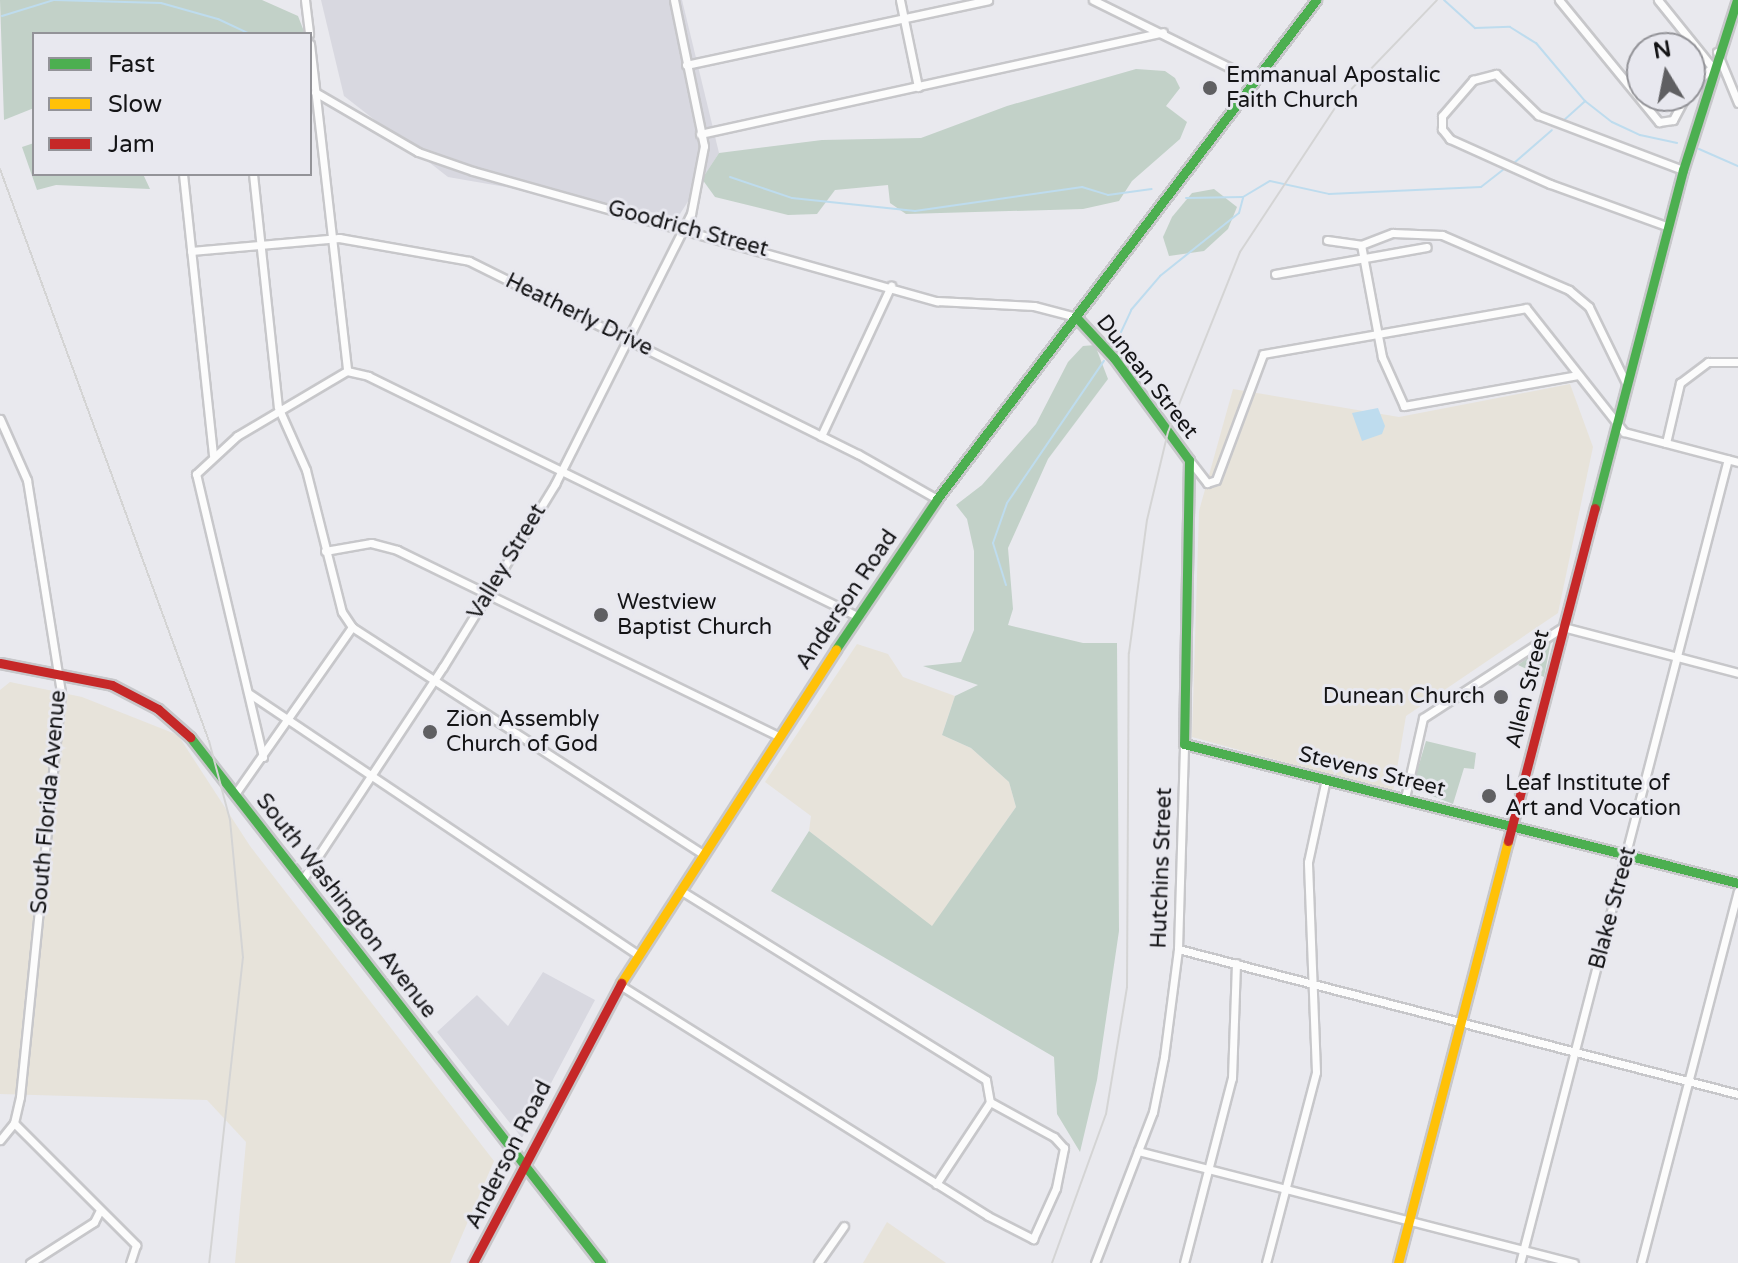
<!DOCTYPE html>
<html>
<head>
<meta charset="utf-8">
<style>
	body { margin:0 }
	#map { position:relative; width:1738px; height:1263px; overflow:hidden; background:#e9e9ee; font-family:"Varela Round",sans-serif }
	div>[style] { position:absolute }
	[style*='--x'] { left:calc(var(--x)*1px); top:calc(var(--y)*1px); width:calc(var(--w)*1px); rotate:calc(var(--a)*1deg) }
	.built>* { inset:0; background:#d8d8e0 }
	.industrial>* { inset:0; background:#e7e3da }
	.green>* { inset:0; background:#c2d1c8 }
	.water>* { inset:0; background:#bedcee }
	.stream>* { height:2px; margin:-1px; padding:0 1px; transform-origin:1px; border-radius:1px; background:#bedcee }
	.roads { filter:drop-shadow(2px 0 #c7c7ca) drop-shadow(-2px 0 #c7c7ca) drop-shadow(0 2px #c7c7ca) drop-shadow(0 -2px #c7c7ca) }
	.street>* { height:7px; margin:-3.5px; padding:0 3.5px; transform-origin:3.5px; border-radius:3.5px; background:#fcfcfc }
	.fast>* { height:9px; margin:-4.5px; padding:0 4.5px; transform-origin:4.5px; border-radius:4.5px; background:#4caf50 }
	.slow>* { height:9px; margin:-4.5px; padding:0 4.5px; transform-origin:4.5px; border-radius:4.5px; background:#ffc107 }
	.jam>* { height:9px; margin:-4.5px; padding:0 4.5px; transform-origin:4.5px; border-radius:4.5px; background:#c62828 }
	.rail>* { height:2px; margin:-1px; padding:0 1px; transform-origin:1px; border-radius:1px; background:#d4d4d4 }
	.dots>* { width:22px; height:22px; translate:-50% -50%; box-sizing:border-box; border:4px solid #e8e8ef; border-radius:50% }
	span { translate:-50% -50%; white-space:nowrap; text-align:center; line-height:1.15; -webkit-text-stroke:6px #e8e8ef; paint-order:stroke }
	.poi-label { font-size:22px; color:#141416 }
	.left { translate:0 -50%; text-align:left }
	.right { translate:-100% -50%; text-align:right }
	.street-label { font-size:22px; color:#141416 }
	.legend { position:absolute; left:32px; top:32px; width:280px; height:144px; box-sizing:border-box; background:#e8e8ef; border:2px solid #939398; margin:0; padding:10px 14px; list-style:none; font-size:24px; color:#141416 }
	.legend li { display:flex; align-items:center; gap:16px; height:40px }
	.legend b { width:40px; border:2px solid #939398 }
	.north { position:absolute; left:1626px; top:32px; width:80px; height:80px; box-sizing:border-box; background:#e8e8ef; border:2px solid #939398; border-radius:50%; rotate:350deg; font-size:22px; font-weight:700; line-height:32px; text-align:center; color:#141416 }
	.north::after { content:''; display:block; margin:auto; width:28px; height:36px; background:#5f5f62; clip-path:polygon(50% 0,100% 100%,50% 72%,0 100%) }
</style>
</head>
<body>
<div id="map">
	<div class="built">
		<i style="clip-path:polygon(321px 0,682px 0,719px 153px,678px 217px,448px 177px,344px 96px)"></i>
		<i style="clip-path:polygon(543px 972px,595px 1000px,522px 1138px,437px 1032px,477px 995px,508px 1026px)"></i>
	</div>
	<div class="industrial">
		<i style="clip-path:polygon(1570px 384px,1593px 447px,1558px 613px,1406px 716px,1393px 792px,1192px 737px,1199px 511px,1233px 389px,1399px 417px)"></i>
		<i style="clip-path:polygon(857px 644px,888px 654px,903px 677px,955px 696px,942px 735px,971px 748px,1009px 782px,1016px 807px,932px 927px,809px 831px,811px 816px,765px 782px)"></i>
		<i style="clip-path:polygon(10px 682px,82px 697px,178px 735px,250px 846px,494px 1161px,450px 1263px,235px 1263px,246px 1142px,207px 1100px,0 1094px,0 690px)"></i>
		<i style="clip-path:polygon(887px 1222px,946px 1263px,863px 1263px)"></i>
	</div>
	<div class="green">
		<i style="clip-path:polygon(0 0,262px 0,298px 16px,305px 34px,34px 34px,34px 108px,4px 120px)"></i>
		<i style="clip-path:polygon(1136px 69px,1165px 71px,1175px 78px,1180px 88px,1166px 106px,1187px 122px,1180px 139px,1132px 181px,1119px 201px,1083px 209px,906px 214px,890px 203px,888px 185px,835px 190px,817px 214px,788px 215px,715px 197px,702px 179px,719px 153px,822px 140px,921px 138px,1007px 106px)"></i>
		<i style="clip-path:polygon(34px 143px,34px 174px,143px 174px,150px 189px,56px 185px,37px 190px,22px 147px)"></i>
		<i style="clip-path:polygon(1214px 189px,1237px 207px,1228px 229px,1204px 251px,1169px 256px,1163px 237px,1172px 217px,1192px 193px)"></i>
		<i style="clip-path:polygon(1095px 345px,1108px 379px,1048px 459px,1008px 548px,1013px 609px,1008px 625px,1083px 643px,1117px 643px,1119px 931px,1097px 1080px,1080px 1152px,1057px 1114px,1054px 1057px,771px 891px,809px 831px,932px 926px,1016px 807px,1009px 782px,971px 748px,942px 735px,955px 696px,978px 685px,923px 666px,961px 662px,974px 630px,974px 551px,967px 519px,956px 505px,982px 485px,1036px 424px,1068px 362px,1083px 346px)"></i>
		<i style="clip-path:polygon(1551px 641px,1544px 677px,1518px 665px,1534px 653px)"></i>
		<i style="clip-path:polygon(1426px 741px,1476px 753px,1474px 769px,1464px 768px,1453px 804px,1412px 788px)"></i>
	</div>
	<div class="water">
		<i style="clip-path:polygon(1378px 408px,1385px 426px,1382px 434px,1362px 441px,1352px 413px)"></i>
	</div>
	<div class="stream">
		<i style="--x:1444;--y:0;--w:42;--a:42.1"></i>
		<i style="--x:1475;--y:28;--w:35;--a:-2"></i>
		<i style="--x:1510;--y:27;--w:31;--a:32"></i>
		<i style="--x:1536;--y:43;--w:76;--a:49.8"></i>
		<i style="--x:1585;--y:101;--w:34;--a:38"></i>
		<i style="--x:1612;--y:122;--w:31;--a:25"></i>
		<i style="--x:1640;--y:135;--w:38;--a:12"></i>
		<i style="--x:2;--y:16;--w:54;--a:-17.1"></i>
		<i style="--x:54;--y:0;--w:107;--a:1.6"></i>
		<i style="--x:161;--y:3;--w:59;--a:15.7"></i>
		<i style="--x:218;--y:19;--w:35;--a:25"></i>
		<i style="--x:1563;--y:121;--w:30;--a:-42"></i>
		<i style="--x:1699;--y:149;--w:43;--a:23.6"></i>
		<i style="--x:1514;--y:163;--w:50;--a:-41"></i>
		<i style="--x:730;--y:177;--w:65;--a:18.7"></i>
		<i style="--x:792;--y:198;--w:124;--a:6"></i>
		<i style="--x:915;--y:211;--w:169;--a:-8.2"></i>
		<i style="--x:1082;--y:187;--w:27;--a:17"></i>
		<i style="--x:1108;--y:195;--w:44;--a:-7.8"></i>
		<i style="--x:1186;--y:198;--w:57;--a:-1"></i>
		<i style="--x:1243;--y:197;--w:31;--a:-31"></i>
		<i style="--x:1270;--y:181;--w:60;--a:12.4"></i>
		<i style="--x:1329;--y:194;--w:152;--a:-2.6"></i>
		<i style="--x:1481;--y:187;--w:28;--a:-38"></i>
		<i style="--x:1115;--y:345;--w:38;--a:-65"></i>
		<i style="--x:1131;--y:310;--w:45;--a:-49.5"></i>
		<i style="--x:1160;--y:276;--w:101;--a:-38.6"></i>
		<i style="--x:1239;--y:213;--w:16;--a:-75"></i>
		<i style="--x:1006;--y:585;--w:44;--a:-107.2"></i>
		<i style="--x:993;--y:543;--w:42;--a:-70.7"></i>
		<i style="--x:1007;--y:503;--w:172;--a:-55.7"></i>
	</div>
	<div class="roads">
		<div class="street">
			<i style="--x:305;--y:0;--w:34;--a:83"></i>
			<i style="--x:900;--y:0;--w:89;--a:78.3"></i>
			<i style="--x:1093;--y:0;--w:181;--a:26.3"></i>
			<i style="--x:1559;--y:0;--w:158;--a:50.7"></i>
			<i style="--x:1659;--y:122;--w:14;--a:-8"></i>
			<i style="--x:1673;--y:120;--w:27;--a:-62"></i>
			<i style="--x:1658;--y:0;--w:86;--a:51.1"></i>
			<i style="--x:1712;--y:67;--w:31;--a:135"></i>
			<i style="--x:310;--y:44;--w:329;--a:83.5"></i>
			<i style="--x:1717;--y:52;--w:55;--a:67.6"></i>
			<i style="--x:686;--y:65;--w:309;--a:-12.1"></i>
			<i style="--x:315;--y:92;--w:119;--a:30.2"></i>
			<i style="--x:418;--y:152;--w:58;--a:19.1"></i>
			<i style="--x:473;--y:171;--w:482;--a:15.7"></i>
			<i style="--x:937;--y:301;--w:97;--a:3"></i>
			<i style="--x:1034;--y:306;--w:43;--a:14.7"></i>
			<i style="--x:700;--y:134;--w:474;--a:-12.4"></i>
			<i style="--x:183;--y:174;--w:283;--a:83.9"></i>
			<i style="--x:253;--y:174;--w:234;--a:83.9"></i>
			<i style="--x:278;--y:407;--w:69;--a:66"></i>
			<i style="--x:306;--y:470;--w:146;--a:75.8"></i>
			<i style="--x:342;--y:612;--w:18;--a:56"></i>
			<i style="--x:352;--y:627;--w:418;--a:32.9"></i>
			<i style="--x:1669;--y:227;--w:127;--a:-160.1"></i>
			<i style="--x:1550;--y:184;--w:110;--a:-155.8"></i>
			<i style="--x:1450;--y:139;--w:13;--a:-129"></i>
			<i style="--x:1442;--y:129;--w:13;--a:-90"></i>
			<i style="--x:1442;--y:116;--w:48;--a:-49.3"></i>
			<i style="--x:1473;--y:80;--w:24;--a:-15"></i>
			<i style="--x:1496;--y:74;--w:59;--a:44.3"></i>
			<i style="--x:1538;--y:115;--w:155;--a:20.8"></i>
			<i style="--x:1327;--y:240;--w:34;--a:8"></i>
			<i style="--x:191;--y:251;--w:149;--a:-5"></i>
			<i style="--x:339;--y:238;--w:132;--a:10"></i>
			<i style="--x:469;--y:261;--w:434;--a:26.4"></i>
			<i style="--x:858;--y:454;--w:91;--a:29.7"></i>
			<i style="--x:1275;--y:274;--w:154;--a:-10.1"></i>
			<i style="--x:347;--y:371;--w:22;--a:13"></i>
			<i style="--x:368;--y:376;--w:545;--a:26.14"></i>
			<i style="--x:1578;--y:375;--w:177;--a:169.9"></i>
			<i style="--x:1404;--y:406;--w:54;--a:-114.2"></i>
			<i style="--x:1382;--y:357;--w:114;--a:-100.6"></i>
			<i style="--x:1361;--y:245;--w:34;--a:-21"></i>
			<i style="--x:1393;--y:233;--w:49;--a:2.3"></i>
			<i style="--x:1442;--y:235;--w:138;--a:23.4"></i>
			<i style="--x:1569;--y:290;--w:26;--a:40"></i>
			<i style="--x:1589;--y:307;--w:87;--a:64"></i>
			<i style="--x:0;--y:419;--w:67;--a:66.1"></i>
			<i style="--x:27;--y:480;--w:216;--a:80.9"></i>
			<i style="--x:61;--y:693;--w:406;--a:95.8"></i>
			<i style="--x:20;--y:1097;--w:27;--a:103"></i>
			<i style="--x:14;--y:1123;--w:22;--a:129"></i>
			<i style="--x:821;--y:436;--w:166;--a:-65"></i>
			<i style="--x:1666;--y:443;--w:62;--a:-76.9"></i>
			<i style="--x:1680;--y:383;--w:35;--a:-37"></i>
			<i style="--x:1708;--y:362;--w:30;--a:0"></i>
			<i style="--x:1190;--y:461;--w:28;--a:52"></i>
			<i style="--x:1207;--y:483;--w:9;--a:-18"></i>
			<i style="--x:1216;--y:480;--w:134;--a:-69.5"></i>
			<i style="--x:1263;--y:354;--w:267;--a:-9.9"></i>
			<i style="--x:1526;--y:308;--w:158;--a:51.7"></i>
			<i style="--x:1624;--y:432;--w:118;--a:14.7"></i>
			<i style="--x:325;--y:551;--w:47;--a:-9.9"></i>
			<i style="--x:371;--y:543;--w:27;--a:15"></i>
			<i style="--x:397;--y:550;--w:425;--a:26"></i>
			<i style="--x:250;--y:694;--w:468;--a:33.9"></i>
			<i style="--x:263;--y:757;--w:291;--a:-103.3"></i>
			<i style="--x:196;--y:474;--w:56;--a:-42.8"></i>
			<i style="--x:237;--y:436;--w:128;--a:-30.6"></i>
			<i style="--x:235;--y:794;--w:204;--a:-55"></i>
			<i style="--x:1405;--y:798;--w:82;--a:-77.3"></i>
			<i style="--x:1423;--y:718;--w:167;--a:-33"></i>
			<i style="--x:1563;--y:627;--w:181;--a:14.7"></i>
			<i style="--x:303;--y:879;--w:254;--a:-56.6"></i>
			<i style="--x:443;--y:667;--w:215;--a:-58.5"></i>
			<i style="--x:555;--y:484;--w:302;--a:-63.3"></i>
			<i style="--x:691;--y:214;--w:69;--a:-79.2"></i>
			<i style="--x:704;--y:146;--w:149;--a:-101.6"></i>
			<i style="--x:680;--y:890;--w:360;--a:31.8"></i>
			<i style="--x:986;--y:1080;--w:22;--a:80"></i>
			<i style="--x:1178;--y:949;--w:578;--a:14.52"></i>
			<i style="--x:620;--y:985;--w:434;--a:32.1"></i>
			<i style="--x:988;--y:1216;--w:51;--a:27.1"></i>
			<i style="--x:1033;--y:1239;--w:56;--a:-65.7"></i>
			<i style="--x:1056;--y:1188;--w:41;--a:-78.7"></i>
			<i style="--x:1064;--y:1148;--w:15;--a:-132"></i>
			<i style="--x:1054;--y:1137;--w:73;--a:-151.3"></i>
			<i style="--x:14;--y:1123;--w:173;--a:45"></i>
			<i style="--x:136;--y:1245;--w:19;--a:108"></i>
			<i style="--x:1138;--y:1151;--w:450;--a:14.4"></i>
			<i style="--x:936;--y:1184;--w:98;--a:-56.6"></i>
			<i style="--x:30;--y:1263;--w:76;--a:-32.6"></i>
			<i style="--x:94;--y:1222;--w:13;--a:-63"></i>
			<i style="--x:818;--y:1263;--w:45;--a:-54.9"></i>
			<i style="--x:1095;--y:1263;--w:162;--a:-69"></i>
			<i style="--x:1153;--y:1112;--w:56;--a:-78.7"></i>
			<i style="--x:1164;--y:1057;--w:109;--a:-82.6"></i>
			<i style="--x:1178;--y:949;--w:205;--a:-88.3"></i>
			<i style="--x:1184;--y:1263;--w:191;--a:-75.5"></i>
			<i style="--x:1232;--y:1078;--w:115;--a:-88"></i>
			<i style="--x:1266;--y:1263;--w:197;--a:-75.3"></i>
			<i style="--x:1316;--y:1072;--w:210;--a:-92.2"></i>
			<i style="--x:1308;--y:862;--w:85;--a:-77.8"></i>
			<i style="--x:1520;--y:1263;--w:830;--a:-75.5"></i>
			<i style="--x:1641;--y:1263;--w:384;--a:-75.4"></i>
		</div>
		<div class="fast">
			<i style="--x:1076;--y:317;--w:56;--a:47.2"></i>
			<i style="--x:1114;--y:358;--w:127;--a:53.7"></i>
			<i style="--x:1189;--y:460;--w:284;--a:91"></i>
			<i style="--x:1184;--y:744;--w:571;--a:14.08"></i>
			<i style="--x:1595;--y:508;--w:349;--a:-75.4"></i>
			<i style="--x:1683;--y:170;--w:178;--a:-72.4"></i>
			<i style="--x:836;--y:649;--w:181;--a:-56"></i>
			<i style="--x:937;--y:499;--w:627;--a:-52.78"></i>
			<i style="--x:190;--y:737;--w:668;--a:52"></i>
		</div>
		<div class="slow">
			<i style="--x:621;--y:983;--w:397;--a:-57.2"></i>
			<i style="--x:1398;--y:1263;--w:436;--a:-75.4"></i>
		</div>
		<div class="jam">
			<i style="--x:0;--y:663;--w:114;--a:11.1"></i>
			<i style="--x:112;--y:685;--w:52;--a:27.6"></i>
			<i style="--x:158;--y:709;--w:43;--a:41.2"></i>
			<i style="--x:1508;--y:841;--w:344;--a:-75.4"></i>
			<i style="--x:473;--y:1263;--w:317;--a:-62.1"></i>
		</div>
	</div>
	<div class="rail">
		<i style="--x:0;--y:169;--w:609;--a:69.93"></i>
		<i style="--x:209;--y:741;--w:82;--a:75.1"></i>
		<i style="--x:230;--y:820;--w:138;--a:84.6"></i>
		<i style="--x:243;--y:957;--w:308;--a:96.3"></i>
		<i style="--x:1052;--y:1263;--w:158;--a:-70.1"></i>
		<i style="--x:1106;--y:1114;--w:129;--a:-80.6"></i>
		<i style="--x:1127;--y:987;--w:334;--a:-89.7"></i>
		<i style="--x:1129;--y:653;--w:134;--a:-82.3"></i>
		<i style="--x:1147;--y:520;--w:90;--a:-76.6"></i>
		<i style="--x:1168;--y:432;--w:194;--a:-68.2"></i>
		<i style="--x:1240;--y:252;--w:180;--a:-56.6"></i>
		<i style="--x:1339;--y:102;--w:141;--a:-46.1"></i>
	</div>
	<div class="dots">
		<i style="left:1210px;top:88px;background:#5f5f62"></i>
		<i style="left:601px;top:615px;background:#5f5f62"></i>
		<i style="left:1501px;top:697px;background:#5f5f62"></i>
		<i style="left:430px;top:732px;background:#5f5f62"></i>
		<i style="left:1489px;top:796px;background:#5f5f62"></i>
	</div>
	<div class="poi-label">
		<span class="left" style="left:1226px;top:88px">Emmanual Apostalic<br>Faith Church</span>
		<span class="left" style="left:617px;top:615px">Westview<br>Baptist Church</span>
		<span class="right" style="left:1485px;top:697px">Dunean Church</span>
		<span class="left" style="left:446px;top:732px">Zion Assembly<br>Church of God</span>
		<span class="left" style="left:1505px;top:796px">Leaf Institute of<br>Art and Vocation</span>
	</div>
	<div class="street-label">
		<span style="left:688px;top:229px;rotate:15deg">Goodrich Street</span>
		<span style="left:579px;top:315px;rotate:26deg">Heatherly Drive</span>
		<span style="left:1147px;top:377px;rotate:52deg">Dunean Street</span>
		<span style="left:507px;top:562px;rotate:-59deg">Valley Street</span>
		<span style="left:847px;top:600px;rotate:-56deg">Anderson Road</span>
		<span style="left:1528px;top:689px;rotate:-76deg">Allen Street</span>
		<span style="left:1372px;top:772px;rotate:14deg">Stevens Street</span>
		<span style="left:49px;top:802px;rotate:-85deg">South Florida Avenue</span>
		<span style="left:1162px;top:868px;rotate:-88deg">Hutchins Street</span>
		<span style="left:346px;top:906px;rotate:52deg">South Washington Avenue</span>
		<span style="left:1613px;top:908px;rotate:-75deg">Blake Street</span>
		<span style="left:509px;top:1155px;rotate:-63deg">Anderson Road</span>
	</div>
	<ul class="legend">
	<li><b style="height:10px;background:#4caf50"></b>Fast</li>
	<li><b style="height:10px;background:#ffc107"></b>Slow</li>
	<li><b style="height:10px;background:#c62828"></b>Jam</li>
	</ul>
	<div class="north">N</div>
</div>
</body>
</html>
